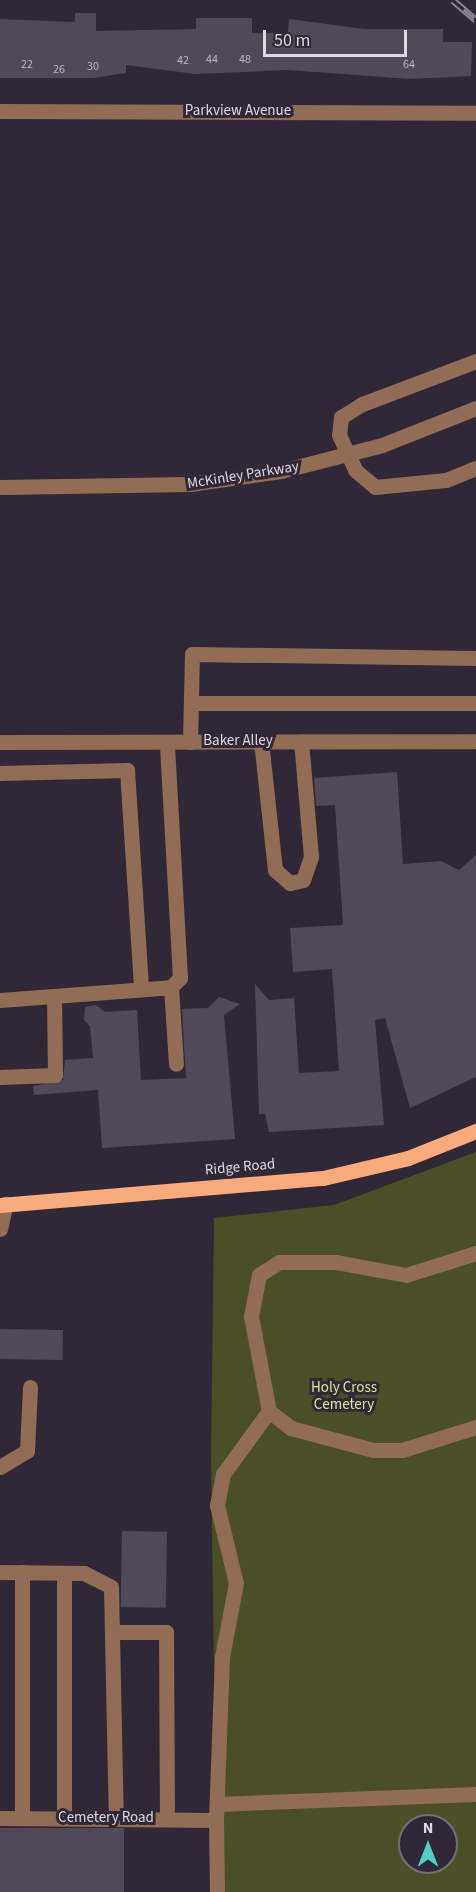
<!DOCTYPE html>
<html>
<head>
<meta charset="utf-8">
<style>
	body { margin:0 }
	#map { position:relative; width:476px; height:1892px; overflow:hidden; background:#302836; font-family:"Source Sans 3",sans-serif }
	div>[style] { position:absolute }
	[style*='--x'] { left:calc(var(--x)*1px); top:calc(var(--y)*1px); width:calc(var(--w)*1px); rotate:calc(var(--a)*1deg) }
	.green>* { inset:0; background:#4b4f26 }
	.building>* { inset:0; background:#514958; transform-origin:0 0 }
	.minor>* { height:15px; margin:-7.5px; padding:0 7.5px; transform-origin:7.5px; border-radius:7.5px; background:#936c56 }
	.major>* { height:15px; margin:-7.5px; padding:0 7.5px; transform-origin:7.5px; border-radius:7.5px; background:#faab7d }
	.rail>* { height:7px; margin-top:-3.5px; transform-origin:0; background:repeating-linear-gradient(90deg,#302836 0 14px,#8a848f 0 28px); box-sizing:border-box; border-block:2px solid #8a848f }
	span { translate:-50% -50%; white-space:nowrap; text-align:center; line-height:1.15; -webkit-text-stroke:6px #302836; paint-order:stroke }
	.number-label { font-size:12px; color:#bab4bf }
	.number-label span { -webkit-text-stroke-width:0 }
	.street-label { font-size:15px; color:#ddd8e1 }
	.park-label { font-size:15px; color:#dde596 }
	.north { position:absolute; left:398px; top:1814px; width:60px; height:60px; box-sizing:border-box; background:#302836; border:2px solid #756e7a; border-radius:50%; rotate:0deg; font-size:16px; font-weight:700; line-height:24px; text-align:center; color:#ddd8e1 }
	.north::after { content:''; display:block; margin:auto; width:21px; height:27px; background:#53cdc9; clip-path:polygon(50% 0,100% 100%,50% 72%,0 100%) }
	.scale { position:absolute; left:263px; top:30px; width:144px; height:27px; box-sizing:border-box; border:3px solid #ddd8e1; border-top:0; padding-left:8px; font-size:18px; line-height:21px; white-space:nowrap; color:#ddd8e1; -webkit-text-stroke:4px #302836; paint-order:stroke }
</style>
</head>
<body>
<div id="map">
	<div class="green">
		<i style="clip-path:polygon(evenodd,476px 1152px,476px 1892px,217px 1892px,211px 1459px,214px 1218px,334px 1205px,476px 1152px,410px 1826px,446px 1826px,446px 1862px,410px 1862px,410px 1826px)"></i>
	</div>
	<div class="building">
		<i style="clip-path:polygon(75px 13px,96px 13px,96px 31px,196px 29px,196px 18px,252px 18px,252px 33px,288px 33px,289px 19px,364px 29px,443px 29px,443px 42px,472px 42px,471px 76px,411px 79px,288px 70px,195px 74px,126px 65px,126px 73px,94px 78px,0 78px,0 19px,75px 22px)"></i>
		<i style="clip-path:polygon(397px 772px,403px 864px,441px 861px,459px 870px,476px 855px,476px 1077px,410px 1108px,385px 1018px,375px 1020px,384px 1125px,269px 1132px,265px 1114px,259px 1114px,255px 984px,269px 1000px,294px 998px,299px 1073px,339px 1071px,332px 969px,293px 972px,290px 928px,343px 925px,335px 805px,316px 806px,314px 778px)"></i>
		<i style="clip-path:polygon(219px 997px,240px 1004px,224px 1015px,235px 1139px,102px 1148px,98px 1090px,34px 1095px,33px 1086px,63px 1080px,65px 1060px,93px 1058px,90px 1026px,84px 1020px,85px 1007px,96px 1005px,105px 1012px,137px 1010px,141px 1080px,186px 1078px,182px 1009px,208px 1008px)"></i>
		<i style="left:0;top:1329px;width:63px;height:30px;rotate:1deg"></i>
		<i style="left:122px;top:1531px;width:45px;height:76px;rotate:1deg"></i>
		<i style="left:0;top:1828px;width:124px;height:64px"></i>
	</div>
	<div class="minor">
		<i style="--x:0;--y:111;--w:476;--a:0.2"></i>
		<i style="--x:476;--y:361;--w:122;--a:159.3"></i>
		<i style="--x:362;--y:404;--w:25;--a:148"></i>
		<i style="--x:341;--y:417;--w:18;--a:96"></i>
		<i style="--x:339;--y:435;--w:38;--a:65"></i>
		<i style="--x:355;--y:470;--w:26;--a:40"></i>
		<i style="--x:375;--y:487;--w:71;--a:-5.6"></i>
		<i style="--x:446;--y:480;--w:32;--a:-22"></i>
		<i style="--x:0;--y:487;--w:190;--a:-0.9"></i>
		<i style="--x:190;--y:484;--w:92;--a:-8.1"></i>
		<i style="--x:281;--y:471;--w:104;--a:-14.4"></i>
		<i style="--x:382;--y:445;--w:101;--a:-21.5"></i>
		<i style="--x:191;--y:703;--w:285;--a:0"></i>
		<i style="--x:261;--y:741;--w:130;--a:83.8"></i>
		<i style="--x:275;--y:870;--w:20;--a:41"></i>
		<i style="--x:290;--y:883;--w:13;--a:-13"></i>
		<i style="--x:303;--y:880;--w:24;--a:-71"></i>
		<i style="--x:311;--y:857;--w:116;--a:-94.9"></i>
		<i style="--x:0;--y:742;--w:476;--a:-0.1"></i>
		<i style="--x:190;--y:742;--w:88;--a:-88.7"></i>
		<i style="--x:192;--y:654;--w:284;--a:0.8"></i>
		<i style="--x:0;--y:773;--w:127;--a:-1.4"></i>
		<i style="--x:127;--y:770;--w:219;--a:86.3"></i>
		<i style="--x:171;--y:987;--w:77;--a:86.3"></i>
		<i style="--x:0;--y:1000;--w:171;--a:-4.3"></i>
		<i style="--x:171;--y:987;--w:13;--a:-45"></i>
		<i style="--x:180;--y:978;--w:236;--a:-93.2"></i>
		<i style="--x:0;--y:1077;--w:55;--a:-2.1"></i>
		<i style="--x:55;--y:1075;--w:79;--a:-90.7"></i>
		<i style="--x:0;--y:1229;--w:26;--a:-77"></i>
		<i style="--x:476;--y:1253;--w:73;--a:162.6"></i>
		<i style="--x:406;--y:1275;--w:71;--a:-169.5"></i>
		<i style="--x:336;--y:1262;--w:57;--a:180"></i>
		<i style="--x:279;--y:1262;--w:24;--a:147"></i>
		<i style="--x:259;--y:1275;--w:42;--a:101"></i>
		<i style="--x:251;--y:1316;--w:97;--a:79.3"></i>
		<i style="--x:269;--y:1411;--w:28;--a:38"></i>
		<i style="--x:291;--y:1428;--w:85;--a:15"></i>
		<i style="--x:373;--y:1450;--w:29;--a:0"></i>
		<i style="--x:402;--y:1450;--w:77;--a:-17.3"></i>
		<i style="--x:0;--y:1467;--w:31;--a:-31"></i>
		<i style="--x:27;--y:1451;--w:64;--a:-87.3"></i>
		<i style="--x:0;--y:1572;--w:84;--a:0.7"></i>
		<i style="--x:84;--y:1573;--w:30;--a:27"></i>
		<i style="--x:111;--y:1587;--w:231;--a:88.8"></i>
		<i style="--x:22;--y:1572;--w:246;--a:90"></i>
		<i style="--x:64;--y:1573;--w:245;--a:90"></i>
		<i style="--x:112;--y:1632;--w:54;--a:0"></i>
		<i style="--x:166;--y:1632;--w:186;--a:89.7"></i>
		<i style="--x:217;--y:1804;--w:259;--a:-2.2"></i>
		<i style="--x:0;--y:1818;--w:216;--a:0.5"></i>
		<i style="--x:216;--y:1820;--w:72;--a:89.2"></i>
		<i style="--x:216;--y:1820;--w:163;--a:-87.9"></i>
		<i style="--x:222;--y:1657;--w:75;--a:-79.3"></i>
		<i style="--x:236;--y:1583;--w:80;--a:-103.7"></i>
		<i style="--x:217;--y:1505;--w:32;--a:-79"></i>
		<i style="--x:223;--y:1474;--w:78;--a:-53.9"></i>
	</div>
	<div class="major">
		<i style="--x:0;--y:1205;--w:324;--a:-4.8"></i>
		<i style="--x:323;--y:1178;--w:87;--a:-13.2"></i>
		<i style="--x:408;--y:1158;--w:73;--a:-21.7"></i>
	</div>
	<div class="rail">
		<i style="--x:453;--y:0;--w:30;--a:41"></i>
	</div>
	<div class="number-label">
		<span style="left:212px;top:60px">44</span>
		<span style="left:245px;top:60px">48</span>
		<span style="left:183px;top:61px">42</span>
		<span style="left:27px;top:65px">22</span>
		<span style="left:409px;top:65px">64</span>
		<span style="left:93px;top:67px">30</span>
		<span style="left:59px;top:70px">26</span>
	</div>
	<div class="street-label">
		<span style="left:238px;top:111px">Parkview Avenue</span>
		<span style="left:243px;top:475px;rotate:-9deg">McKinley Parkway</span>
		<span style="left:238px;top:741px">Baker Alley</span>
		<span style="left:240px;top:1167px;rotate:-5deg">Ridge Road</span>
		<span style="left:106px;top:1818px">Cemetery Road</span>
	</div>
	<div class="park-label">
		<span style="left:344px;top:1396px">Holy Cross<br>Cemetery</span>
	</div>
	<div class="north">N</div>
	<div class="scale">50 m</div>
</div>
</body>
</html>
